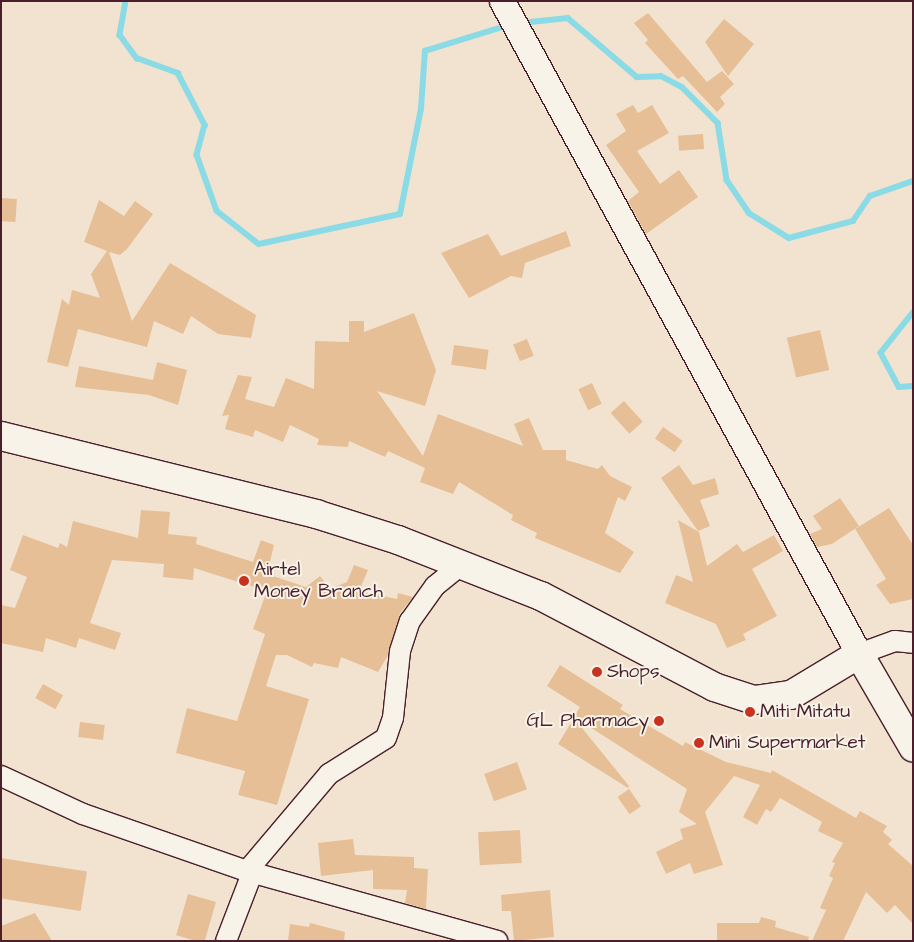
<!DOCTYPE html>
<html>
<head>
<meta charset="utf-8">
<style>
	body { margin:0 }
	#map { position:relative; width:914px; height:942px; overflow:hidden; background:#f2e3d0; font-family:"Architects Daughter",sans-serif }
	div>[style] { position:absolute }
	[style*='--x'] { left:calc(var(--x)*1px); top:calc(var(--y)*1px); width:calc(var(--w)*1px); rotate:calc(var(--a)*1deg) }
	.stream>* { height:5.5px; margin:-2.75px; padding:0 2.75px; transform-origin:2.75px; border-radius:2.75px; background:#8adbe5 }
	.building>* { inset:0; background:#e6bf97; transform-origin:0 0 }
	.roads { filter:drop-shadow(1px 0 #4a1f2b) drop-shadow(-1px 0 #4a1f2b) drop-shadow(0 1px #4a1f2b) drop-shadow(0 -1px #4a1f2b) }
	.minor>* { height:20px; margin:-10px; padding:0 10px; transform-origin:10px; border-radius:10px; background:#f7f3e8 }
	.tertiary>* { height:25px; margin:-12.5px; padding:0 12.5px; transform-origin:12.5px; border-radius:12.5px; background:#f7f3e8 }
	.secondary>* { height:28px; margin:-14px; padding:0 14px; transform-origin:14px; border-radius:14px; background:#f7f3e8 }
	.dots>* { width:14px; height:14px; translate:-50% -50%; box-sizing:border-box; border:2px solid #f7f3e8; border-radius:50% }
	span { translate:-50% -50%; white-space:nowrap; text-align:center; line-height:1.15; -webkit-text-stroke:4px #f7f3e8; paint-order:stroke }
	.poi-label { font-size:19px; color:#4a1f2b }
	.left { translate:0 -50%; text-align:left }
	.right { translate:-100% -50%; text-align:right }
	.frame { position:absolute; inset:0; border:2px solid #4a1f2b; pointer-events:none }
</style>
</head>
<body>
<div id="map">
	<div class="stream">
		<i style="--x:126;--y:1;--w:35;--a:100"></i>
		<i style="--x:120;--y:35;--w:29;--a:54"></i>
		<i style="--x:137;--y:58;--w:44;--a:20.1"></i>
		<i style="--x:178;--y:73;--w:59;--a:62.6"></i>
		<i style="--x:205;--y:125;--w:31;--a:105"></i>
		<i style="--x:197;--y:155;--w:59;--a:70.3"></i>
		<i style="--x:217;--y:211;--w:53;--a:38.2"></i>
		<i style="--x:259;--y:244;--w:144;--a:-12"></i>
		<i style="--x:400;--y:214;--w:107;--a:-78.7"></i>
		<i style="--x:421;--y:109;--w:58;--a:-86.1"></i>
		<i style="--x:425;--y:51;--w:88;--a:-17.2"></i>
		<i style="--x:521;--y:23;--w:47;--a:-6.1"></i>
		<i style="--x:568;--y:18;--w:91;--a:40.5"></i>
		<i style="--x:637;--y:77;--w:24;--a:-2"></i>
		<i style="--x:661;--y:76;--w:24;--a:28"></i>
		<i style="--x:682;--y:87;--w:51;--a:45"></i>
		<i style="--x:718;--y:123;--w:58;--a:81"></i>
		<i style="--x:727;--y:180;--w:40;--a:56"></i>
		<i style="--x:749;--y:213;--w:47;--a:32"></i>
		<i style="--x:789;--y:238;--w:66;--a:-14.9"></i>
		<i style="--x:853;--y:221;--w:30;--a:-56"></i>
		<i style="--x:870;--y:196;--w:46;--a:-19.2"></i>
		<i style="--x:913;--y:313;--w:51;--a:128.7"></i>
		<i style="--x:881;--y:353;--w:38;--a:62"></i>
		<i style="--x:899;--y:387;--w:14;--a:-4"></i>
	</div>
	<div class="building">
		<i style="clip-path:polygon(648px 13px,707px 82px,722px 71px,734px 84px,720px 97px,725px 104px,717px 112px,683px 76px,678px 79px,645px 43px,648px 40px,634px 23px)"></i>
		<i style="clip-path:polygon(724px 19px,754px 44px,728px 76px,705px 42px)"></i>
		<i style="clip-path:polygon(633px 105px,638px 113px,652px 105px,669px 133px,637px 151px,660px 184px,679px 170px,698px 197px,646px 234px,628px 201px,639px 192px,606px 145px,626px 131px,616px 114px)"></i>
		<i style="left:703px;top:134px;width:15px;height:25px;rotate:86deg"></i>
		<i style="left:1px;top:198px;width:16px;height:23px;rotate:4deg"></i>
		<i style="clip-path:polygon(99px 200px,124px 216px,135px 201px,153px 214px,127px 249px,120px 255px,109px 252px,132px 321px,170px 263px,256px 315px,251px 338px,218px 334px,191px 316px,183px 334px,154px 321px,147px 347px,78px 329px,68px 367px,47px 362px,62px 299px,69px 305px,72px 290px,100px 298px,91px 274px,107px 251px,84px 242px)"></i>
		<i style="clip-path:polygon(566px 231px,571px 246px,525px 263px,522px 278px,511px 276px,469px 298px,441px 253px,488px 234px,501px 256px)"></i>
		<i style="clip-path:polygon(414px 313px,436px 370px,425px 406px,377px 391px,423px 456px,438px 414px,523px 446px,514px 424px,529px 418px,543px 450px,566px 450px,566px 460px,598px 469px,602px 465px,610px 476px,632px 487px,625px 501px,618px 497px,605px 533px,634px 552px,620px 573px,535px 538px,537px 533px,511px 520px,513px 515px,459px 482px,453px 494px,420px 482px,425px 468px,388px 451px,385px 457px,349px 441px,348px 447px,317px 445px,319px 439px,290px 425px,283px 442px,255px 430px,253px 437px,225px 429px,229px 415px,222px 416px,238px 375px,252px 377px,245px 399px,274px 407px,286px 378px,314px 389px,315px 341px,349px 342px,349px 321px,364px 321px,364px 332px)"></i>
		<i style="left:820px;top:330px;width:41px;height:34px;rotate:77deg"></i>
		<i style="left:527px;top:339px;width:18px;height:15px;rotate:68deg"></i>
		<i style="left:454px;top:345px;width:35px;height:20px;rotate:8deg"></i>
		<i style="clip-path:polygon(157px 362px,187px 370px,178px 405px,149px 395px,75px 387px,79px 366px,153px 380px)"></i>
		<i style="left:592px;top:383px;width:23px;height:15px;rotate:65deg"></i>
		<i style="left:624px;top:401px;width:28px;height:18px;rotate:48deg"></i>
		<i style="left:663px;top:427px;width:24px;height:14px;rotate:35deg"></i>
		<i style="clip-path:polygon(679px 465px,693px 485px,715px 478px,719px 494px,700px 500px,710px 526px,698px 531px,661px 478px)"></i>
		<i style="clip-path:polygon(840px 498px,859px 526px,832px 544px,817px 547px,810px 534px,822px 529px,813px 516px)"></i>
		<i style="clip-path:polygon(889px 508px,913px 545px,913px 599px,890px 604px,876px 585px,886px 579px,855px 529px)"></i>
		<i style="clip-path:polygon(141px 510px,170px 512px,168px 534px,197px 537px,196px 544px,253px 562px,261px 540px,274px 545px,267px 574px,306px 587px,320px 576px,330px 589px,347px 582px,354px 565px,368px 570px,359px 591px,397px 599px,398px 593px,413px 597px,400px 613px,387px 657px,378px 672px,341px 657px,338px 668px,314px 663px,312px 667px,287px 655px,276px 655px,266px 686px,309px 699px,277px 805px,238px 795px,245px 771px,176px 753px,187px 708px,237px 721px,265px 634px,253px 629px,267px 591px,194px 568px,193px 580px,163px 577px,164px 564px,112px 560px,90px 623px,121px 633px,115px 650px,79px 638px,76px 648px,46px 638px,43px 652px,1px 643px,1px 605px,15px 608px,27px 577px,10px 570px,23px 535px,58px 548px,60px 543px,67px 547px,73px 521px,138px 538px)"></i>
		<i style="clip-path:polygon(678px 520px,699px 532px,707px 566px,737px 544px,743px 552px,774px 535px,783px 551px,752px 569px,777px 616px,743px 634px,746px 640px,727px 648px,716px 624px,665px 603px,676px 575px,693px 582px)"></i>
		<i style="clip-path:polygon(560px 665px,623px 705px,620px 709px,683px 746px,685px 742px,726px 762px,771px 773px,772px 770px,856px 818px,860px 811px,887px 826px,883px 832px,892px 840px,888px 844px,913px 866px,913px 924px,895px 905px,887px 913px,866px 892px,843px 941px,812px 941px,826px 910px,820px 908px,833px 878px,829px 876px,835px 863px,832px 862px,843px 843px,818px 831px,822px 822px,780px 798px,771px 812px,766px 809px,757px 825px,743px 817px,760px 785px,734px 776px,705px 812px,723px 865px,694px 874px,690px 863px,666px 874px,656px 852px,683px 839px,680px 829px,697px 824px,679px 812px,687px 789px,574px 717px,580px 707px,547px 686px)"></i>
		<i style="left:43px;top:684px;width:23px;height:16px;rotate:29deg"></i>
		<i style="clip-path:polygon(574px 718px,629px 786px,628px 788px,558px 744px)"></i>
		<i style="left:80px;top:722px;width:25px;height:15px;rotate:7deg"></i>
		<i style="left:517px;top:762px;width:29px;height:35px;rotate:70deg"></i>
		<i style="left:629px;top:789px;width:21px;height:14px;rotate:55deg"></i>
		<i style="left:520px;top:830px;width:33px;height:42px;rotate:87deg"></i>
		<i style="clip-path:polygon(353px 839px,355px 855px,414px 857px,414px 868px,428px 869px,426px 909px,405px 903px,407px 890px,373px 889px,373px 870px,321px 876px,318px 843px)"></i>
		<i style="left:1px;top:858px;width:87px;height:40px;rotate:9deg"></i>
		<i style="clip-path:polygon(550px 890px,554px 937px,514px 941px,511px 911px,502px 911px,501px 895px)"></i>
		<i style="left:188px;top:894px;width:29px;height:43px;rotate:16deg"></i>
		<i style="clip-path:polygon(35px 913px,52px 941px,1px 941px,1px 926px)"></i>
		<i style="clip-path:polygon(761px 917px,776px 921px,775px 927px,809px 937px,808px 941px,717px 941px,717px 923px,759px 923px)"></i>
		<i style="clip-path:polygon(310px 923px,345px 932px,344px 941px,288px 941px,290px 924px,309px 927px)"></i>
	</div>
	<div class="roads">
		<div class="minor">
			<i style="--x:859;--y:654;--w:38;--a:-20"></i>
			<i style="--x:895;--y:641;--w:18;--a:6"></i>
			<i style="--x:1;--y:776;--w:90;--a:24.9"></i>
			<i style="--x:83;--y:814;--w:174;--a:19.2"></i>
			<i style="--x:247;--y:871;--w:260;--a:15.6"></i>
			<i style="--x:247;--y:871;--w:127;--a:-49.8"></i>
			<i style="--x:329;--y:774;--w:67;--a:-32.3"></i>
			<i style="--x:386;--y:738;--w:21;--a:-71"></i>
			<i style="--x:393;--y:718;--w:67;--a:-84"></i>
			<i style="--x:400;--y:651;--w:32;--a:-72"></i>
			<i style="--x:410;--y:621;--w:43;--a:-54.5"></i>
			<i style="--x:435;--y:586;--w:35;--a:-39"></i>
			<i style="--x:226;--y:941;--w:75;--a:-68.9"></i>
		</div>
		<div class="tertiary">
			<i style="--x:502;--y:1;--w:744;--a:61.33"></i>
		</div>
		<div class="secondary">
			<i style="--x:1;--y:436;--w:325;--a:13.9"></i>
			<i style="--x:316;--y:514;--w:86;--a:17.6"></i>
			<i style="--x:398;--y:540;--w:154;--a:21.4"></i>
			<i style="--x:541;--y:596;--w:195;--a:27.7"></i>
			<i style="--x:714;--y:687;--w:42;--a:18"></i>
			<i style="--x:754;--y:700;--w:37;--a:-8"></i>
			<i style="--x:791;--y:695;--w:79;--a:-31.1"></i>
			<i style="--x:859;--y:654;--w:108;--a:59.9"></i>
		</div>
	</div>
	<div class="dots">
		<i style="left:244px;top:581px;background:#c8321e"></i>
		<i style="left:597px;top:672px;background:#c8321e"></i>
		<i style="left:750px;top:712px;background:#c8321e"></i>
		<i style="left:659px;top:721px;background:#c8321e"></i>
		<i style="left:699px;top:743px;background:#c8321e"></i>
	</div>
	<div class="poi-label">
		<span class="left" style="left:254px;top:581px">Airtel<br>Money Branch</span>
		<span class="left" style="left:607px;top:672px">Shops</span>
		<span class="left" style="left:760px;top:712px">Miti Mitatu</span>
		<span class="right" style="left:649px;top:721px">GL Pharmacy</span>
		<span class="left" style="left:709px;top:743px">Mini Supermarket</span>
	</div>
	<div class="frame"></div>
</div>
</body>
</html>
